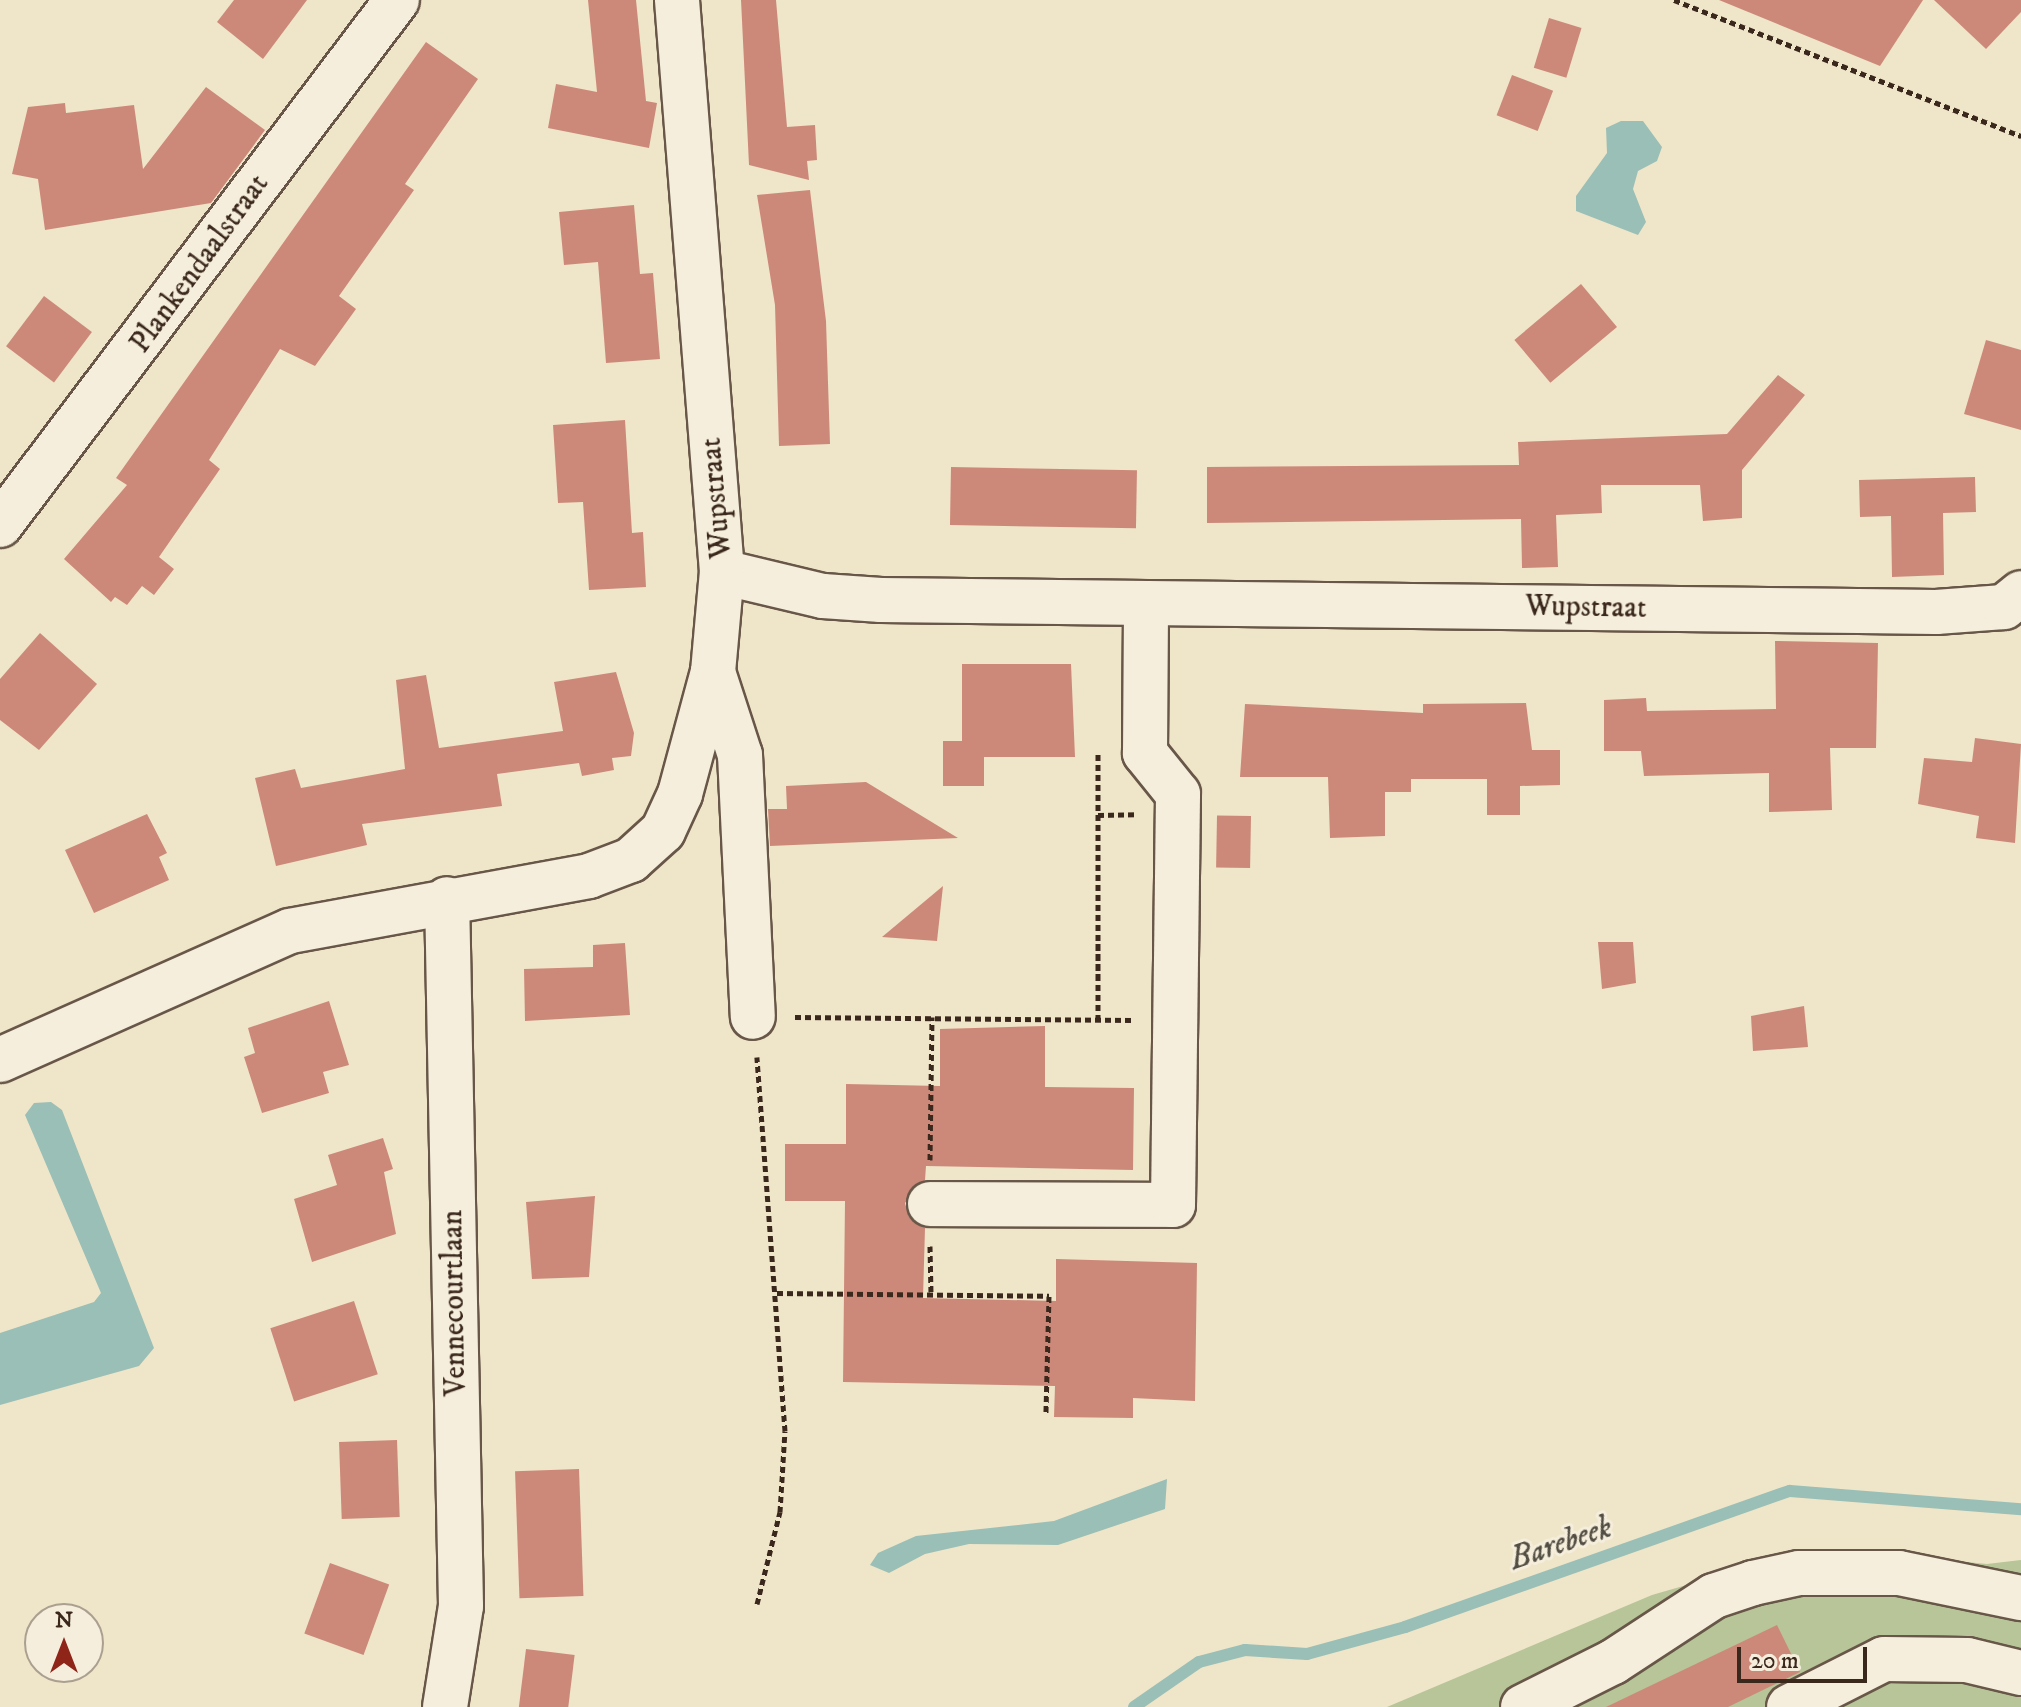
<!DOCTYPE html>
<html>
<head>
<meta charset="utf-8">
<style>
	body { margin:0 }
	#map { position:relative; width:2021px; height:1707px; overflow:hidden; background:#efe5c9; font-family:"IM FELL DW Pica",serif }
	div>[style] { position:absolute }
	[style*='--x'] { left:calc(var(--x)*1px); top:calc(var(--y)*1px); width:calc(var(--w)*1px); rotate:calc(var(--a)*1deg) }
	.green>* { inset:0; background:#b7c598 }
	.water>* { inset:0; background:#9abfb6 }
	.stream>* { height:12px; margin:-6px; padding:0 6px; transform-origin:6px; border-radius:6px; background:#9abfb6 }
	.building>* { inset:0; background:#cc8979; transform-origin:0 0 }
	.path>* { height:5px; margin-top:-2.5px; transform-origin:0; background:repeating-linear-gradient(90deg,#3b281d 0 6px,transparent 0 10px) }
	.roads { filter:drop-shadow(2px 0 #685748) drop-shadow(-2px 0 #685748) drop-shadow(0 2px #685748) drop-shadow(0 -2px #685748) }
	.minor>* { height:44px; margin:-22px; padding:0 22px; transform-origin:22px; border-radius:22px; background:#f5eedc }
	span { translate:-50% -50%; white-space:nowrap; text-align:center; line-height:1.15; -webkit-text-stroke:6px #f5eedc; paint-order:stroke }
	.street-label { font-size:30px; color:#3b281d }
	.water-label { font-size:32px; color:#534e43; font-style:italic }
	.north { position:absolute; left:24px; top:1603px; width:80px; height:80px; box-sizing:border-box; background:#f5eedc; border:2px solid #ab9f90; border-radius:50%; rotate:0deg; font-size:22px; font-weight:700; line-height:32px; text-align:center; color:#3b281d }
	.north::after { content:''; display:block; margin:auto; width:28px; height:36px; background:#8f2418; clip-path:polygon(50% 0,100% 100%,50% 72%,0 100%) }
	.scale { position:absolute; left:1737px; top:1647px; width:130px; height:36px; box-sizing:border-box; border:4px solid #3b281d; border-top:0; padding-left:10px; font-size:24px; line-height:28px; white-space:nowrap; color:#3b281d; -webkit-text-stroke:6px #f5eedc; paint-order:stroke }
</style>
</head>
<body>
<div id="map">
	<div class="green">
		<i style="clip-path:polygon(1881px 1554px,1987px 1564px,2021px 1560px,2021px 1707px,1387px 1707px,1652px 1595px,1790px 1555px)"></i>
	</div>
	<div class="water">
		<i style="clip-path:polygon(1621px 121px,1643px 121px,1662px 147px,1657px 161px,1638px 171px,1633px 189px,1646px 222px,1638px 235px,1576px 211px,1576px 196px,1607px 153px,1606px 128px)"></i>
		<i style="clip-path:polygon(51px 1102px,62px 1110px,154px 1348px,139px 1366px,0 1405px,0 1333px,94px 1302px,101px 1293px,25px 1115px,34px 1103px)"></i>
		<i style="clip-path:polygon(1167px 1479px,1165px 1509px,1058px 1545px,969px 1544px,925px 1554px,889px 1573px,870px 1565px,878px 1553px,916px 1536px,1054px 1521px)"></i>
	</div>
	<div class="stream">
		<i style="--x:1134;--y:1707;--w:79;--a:-34.7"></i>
		<i style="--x:1199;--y:1662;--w:48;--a:-14.6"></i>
		<i style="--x:1245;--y:1650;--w:62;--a:3.7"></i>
		<i style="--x:1307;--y:1654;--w:102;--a:-15.4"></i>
		<i style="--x:1405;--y:1627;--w:408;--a:-19.5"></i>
		<i style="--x:1790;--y:1491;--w:232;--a:4.5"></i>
	</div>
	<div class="building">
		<i style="clip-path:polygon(234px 0,307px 0,263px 59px,217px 22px)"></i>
		<i style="clip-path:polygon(588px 0,636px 0,646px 101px,657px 103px,649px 148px,548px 128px,556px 84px,597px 92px)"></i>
		<i style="clip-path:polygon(741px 0,776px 0,787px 127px,815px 125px,817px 160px,807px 161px,809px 180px,749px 165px)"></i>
		<i style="clip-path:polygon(1719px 0,1923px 0,1880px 66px)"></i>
		<i style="clip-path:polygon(1934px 0,2021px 0,2021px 12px,1986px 49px)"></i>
		<i style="left:1549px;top:18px;width:34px;height:52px;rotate:17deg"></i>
		<i style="clip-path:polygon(426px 42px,478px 79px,405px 184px,414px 190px,339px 296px,356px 309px,315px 366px,280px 349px,209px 460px,220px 469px,159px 557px,174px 569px,154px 595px,142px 586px,127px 605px,115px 597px,111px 602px,64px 559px,127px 485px,116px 478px)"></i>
		<i style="left:1512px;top:75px;width:44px;height:43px;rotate:21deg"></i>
		<i style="clip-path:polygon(206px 87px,265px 130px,211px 203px,45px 230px,38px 179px,12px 174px,28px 107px,65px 103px,66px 113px,134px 105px,143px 169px)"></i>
		<i style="clip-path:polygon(810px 190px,826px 321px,830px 444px,779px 446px,775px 305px,757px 195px)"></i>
		<i style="clip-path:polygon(634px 205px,640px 274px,653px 273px,660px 359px,606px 363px,598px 262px,564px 265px,559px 212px)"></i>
		<i style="left:1581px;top:284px;width:56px;height:87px;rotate:50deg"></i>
		<i style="left:44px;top:296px;width:60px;height:63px;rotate:37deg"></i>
		<i style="clip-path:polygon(1986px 340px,2021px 350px,2021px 430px,1964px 414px)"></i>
		<i style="clip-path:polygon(1778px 375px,1805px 395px,1742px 470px,1742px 518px,1703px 521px,1700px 485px,1601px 485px,1602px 513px,1556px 515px,1558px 567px,1522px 568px,1521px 519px,1207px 523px,1207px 467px,1519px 465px,1518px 442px,1727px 434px)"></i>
		<i style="clip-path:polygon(625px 420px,632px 533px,643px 532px,646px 587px,589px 590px,583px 502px,558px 503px,553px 425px)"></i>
		<i style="left:951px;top:467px;width:186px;height:58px;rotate:1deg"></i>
		<i style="clip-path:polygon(1975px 477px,1976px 512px,1943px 513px,1944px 575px,1892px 577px,1891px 516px,1860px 517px,1859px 480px)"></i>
		<i style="clip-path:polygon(40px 633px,97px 684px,39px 750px,0 720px,0 679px)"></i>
		<i style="clip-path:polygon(1775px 641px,1878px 643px,1876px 748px,1830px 748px,1832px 810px,1769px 812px,1769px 773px,1644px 776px,1641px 751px,1604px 751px,1604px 700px,1646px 698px,1647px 711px,1776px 709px)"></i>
		<i style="clip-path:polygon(962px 664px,1071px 664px,1075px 757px,984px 757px,984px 786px,943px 786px,943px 741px,962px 741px)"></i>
		<i style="clip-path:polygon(616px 672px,634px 733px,631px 756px,612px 758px,614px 770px,582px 776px,579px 763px,497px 774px,502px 806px,362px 824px,367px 845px,276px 866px,255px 778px,295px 769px,301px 788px,405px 769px,396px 680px,426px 675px,439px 748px,563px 731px,554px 682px)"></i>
		<i style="clip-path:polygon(1526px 703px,1532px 750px,1560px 750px,1560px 785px,1520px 786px,1520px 815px,1487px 815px,1487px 779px,1411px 779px,1411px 792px,1385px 792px,1385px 836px,1330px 838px,1328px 777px,1240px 777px,1245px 704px,1423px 713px,1423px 704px)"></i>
		<i style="clip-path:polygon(1975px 738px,2021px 744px,2015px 843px,1976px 838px,1979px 816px,1918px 804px,1924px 758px,1972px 762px)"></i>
		<i style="clip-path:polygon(866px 782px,958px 838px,770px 846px,768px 809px,787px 809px,786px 786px)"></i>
		<i style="clip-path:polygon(147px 814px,167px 853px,159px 857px,169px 880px,94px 913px,65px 850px)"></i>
		<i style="left:1251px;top:816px;width:52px;height:34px;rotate:91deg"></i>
		<i style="clip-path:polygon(943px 886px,937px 941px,882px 937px)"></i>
		<i style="clip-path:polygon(1598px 942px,1633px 942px,1636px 983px,1602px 989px)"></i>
		<i style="clip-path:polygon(625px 943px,630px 1015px,525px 1021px,524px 969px,593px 967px,593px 945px)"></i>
		<i style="clip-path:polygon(329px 1001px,349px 1065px,323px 1072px,329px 1093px,262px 1113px,244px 1057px,255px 1053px,248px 1028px)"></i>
		<i style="clip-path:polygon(1804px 1006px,1808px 1047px,1753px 1051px,1751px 1016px)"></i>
		<i style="clip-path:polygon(1045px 1026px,1045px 1087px,1134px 1088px,1133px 1170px,926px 1166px,925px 1180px,905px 1203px,909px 1217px,925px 1228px,923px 1298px,1056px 1301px,1056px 1259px,1197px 1263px,1195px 1401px,1133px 1398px,1133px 1418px,1054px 1417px,1055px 1386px,843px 1382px,845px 1201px,785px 1201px,785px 1144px,846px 1144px,846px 1084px,940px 1086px,940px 1029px)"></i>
		<i style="clip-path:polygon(383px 1138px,393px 1169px,384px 1172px,396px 1234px,312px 1262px,294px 1199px,337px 1185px,328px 1155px)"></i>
		<i style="clip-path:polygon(595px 1196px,589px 1277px,532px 1279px,526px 1202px)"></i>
		<i style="left:354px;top:1301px;width:77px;height:88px;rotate:72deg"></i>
		<i style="left:397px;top:1440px;width:77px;height:58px;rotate:88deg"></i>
		<i style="left:579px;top:1469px;width:127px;height:64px;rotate:88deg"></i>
		<i style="left:330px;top:1563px;width:63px;height:75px;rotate:20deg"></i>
		<i style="clip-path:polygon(1777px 1625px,1800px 1672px,1728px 1707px,1606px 1707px)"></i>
		<i style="left:526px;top:1649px;width:49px;height:59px;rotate:7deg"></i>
	</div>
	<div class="path">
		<i style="--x:1674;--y:0;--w:373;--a:21.4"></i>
		<i style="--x:1098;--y:815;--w:39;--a:-1"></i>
		<i style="--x:795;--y:1017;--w:338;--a:0.5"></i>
		<i style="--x:1098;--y:1020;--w:267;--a:-90"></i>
		<i style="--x:930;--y:1160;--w:143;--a:-89.2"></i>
		<i style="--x:930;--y:1246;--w:46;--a:88.8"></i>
		<i style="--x:777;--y:1293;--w:272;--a:0.6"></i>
		<i style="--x:1049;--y:1296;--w:117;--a:91.5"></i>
		<i style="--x:757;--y:1604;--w:95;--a:-76"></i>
		<i style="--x:780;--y:1512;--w:81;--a:-86.5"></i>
		<i style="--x:785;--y:1431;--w:375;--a:-94.3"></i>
	</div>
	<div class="roads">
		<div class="minor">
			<i style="--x:0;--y:525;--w:658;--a:-52.9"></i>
			<i style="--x:722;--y:572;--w:104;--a:13.4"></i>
			<i style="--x:823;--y:596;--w:58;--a:3.9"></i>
			<i style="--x:881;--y:600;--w:1055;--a:0.65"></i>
			<i style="--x:1936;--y:612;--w:68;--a:-4.2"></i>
			<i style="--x:2004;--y:607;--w:22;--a:-39"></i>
			<i style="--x:713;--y:672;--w:87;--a:72"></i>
			<i style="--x:740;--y:755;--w:262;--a:87.2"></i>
			<i style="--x:0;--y:1060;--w:317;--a:-24"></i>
			<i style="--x:290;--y:931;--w:304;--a:-10.4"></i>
			<i style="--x:589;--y:876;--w:45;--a:-20.9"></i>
			<i style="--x:631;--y:860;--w:43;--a:-42.2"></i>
			<i style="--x:663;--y:831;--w:41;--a:-65.3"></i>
			<i style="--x:680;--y:794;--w:126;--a:-74.9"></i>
			<i style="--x:713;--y:672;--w:100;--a:-84.9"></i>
			<i style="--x:722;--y:572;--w:574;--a:-94.5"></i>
			<i style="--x:930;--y:1204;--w:243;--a:0.2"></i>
			<i style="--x:1173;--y:1205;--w:411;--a:-89.3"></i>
			<i style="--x:1178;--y:794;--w:53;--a:-128.8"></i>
			<i style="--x:1145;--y:753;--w:150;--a:-89.6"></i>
			<i style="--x:445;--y:1707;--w:102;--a:-81"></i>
			<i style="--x:461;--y:1606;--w:707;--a:-91.13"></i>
			<i style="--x:1523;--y:1707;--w:101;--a:-26.6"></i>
			<i style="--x:1613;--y:1662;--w:121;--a:-33.2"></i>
			<i style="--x:1714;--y:1596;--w:41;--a:-18.4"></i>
			<i style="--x:1753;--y:1583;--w:47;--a:-12.3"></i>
			<i style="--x:1799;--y:1573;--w:100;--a:0"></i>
			<i style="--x:1899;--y:1573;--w:125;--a:11.6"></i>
			<i style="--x:1789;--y:1707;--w:106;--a:-26.8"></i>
			<i style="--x:1884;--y:1659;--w:83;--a:0.7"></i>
			<i style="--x:1967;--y:1660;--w:56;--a:13.5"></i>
		</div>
	</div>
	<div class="street-label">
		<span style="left:200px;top:264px;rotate:-54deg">Plankendaalstraat</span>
		<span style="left:717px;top:498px;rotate:-95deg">Wupstraat</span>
		<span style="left:1586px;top:608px;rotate:1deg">Wupstraat</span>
		<span style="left:455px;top:1303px;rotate:-91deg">Vennecourtlaan</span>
	</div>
	<div class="water-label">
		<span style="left:1561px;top:1544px;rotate:-19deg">Barebeek</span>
	</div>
	<div class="north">N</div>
	<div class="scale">20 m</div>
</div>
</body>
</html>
